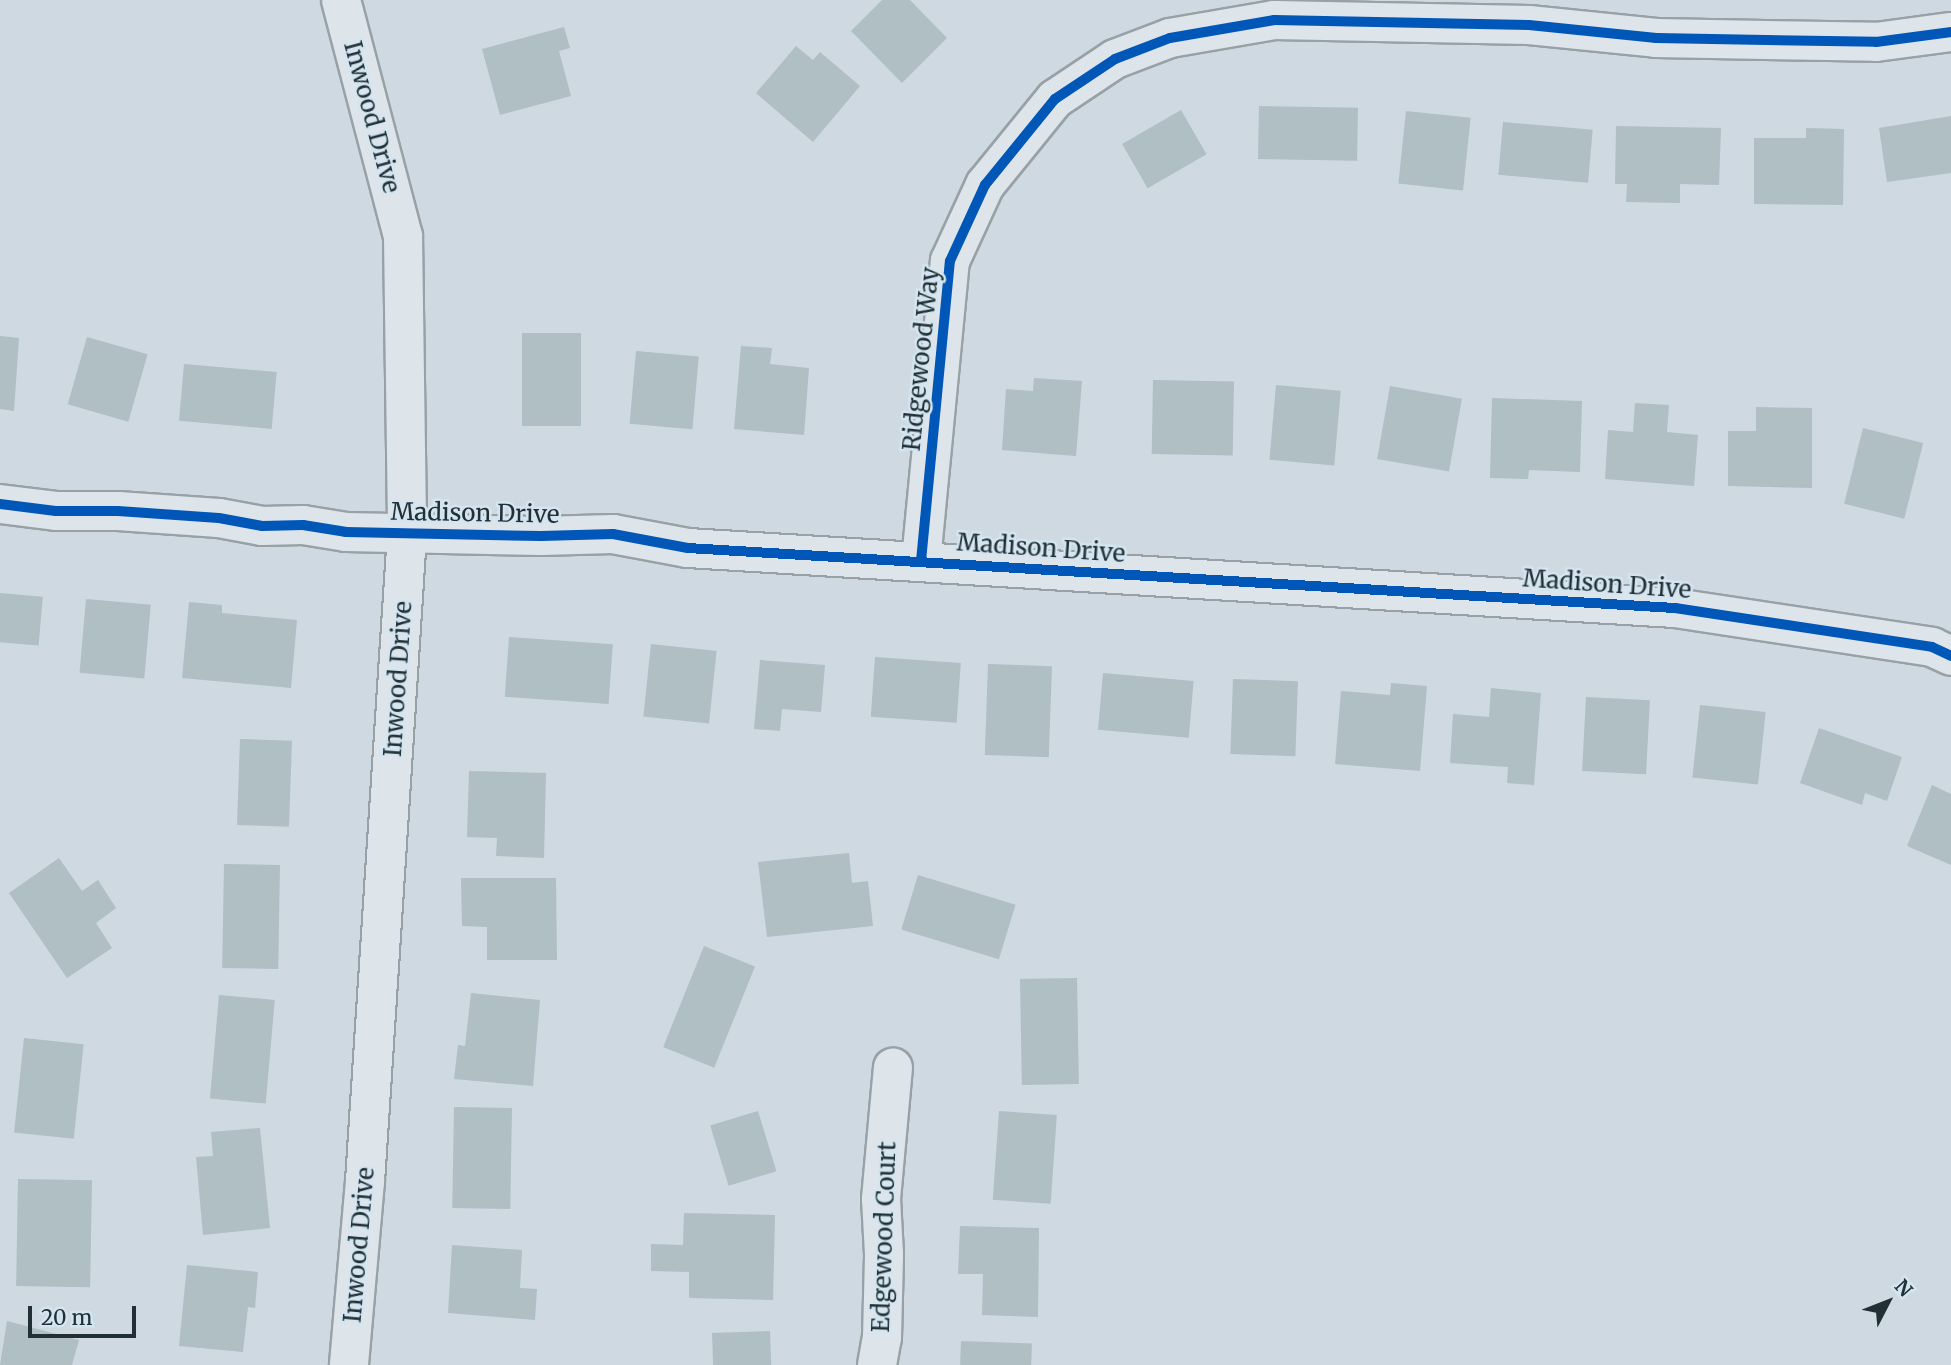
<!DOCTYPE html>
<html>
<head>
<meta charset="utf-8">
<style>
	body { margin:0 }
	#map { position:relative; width:1951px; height:1365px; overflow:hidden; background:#ced9e1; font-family:Merriweather,serif }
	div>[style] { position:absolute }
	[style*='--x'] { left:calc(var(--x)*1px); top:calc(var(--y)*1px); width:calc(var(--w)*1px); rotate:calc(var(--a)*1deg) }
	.building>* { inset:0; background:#afbfc4; transform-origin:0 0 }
	.roads { filter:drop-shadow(2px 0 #97a1a6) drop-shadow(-2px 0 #97a1a6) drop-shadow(0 2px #97a1a6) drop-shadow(0 -2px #97a1a6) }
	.minor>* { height:38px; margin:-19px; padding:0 19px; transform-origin:19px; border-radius:19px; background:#dee5ea }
	.cycleway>* { height:10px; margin:-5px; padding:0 5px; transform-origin:5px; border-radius:5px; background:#0057b8 }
	span { translate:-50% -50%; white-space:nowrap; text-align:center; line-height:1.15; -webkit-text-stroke:5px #d4e5f1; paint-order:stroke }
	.street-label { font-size:24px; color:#203034 }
	.north { position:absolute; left:1853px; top:1267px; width:70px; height:70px; -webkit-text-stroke:5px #d4e5f1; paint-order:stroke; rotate:48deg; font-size:19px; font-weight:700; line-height:28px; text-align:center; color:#203034 }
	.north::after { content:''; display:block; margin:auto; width:24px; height:32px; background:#203034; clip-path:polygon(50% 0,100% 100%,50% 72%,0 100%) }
	.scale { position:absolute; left:28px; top:1306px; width:108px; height:32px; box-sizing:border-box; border:4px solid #203034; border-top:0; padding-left:9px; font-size:21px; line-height:24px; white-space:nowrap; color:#203034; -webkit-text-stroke:5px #d4e5f1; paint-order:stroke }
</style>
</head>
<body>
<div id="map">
	<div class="building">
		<i style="clip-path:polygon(882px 0,910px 0,947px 38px,902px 83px,851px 31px)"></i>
		<i style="clip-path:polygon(564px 27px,570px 48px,559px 51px,571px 96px,500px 115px,482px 49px)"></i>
		<i style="clip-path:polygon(796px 46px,813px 60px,820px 52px,860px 86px,813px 142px,756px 93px)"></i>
		<i style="left:1259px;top:106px;width:99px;height:53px;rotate:1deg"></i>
		<i style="left:1181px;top:110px;width:51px;height:68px;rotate:60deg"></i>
		<i style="left:1406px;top:111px;width:65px;height:73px;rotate:6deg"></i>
		<i style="clip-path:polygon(1951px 116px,1951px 173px,1887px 182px,1879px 128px)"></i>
		<i style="left:1503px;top:122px;width:90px;height:53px;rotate:5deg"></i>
		<i style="clip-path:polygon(1616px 126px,1721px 128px,1719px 185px,1680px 184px,1680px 203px,1626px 202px,1627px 184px,1615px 184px)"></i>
		<i style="clip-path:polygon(1806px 128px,1844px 129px,1843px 205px,1754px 204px,1754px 138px,1806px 138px)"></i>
		<i style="left:522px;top:333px;width:59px;height:93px"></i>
		<i style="clip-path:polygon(0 336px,19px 338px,14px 411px,0 409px)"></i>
		<i style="left:87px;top:337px;width:63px;height:70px;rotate:16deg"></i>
		<i style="clip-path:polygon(741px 346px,772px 348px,770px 364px,809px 368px,804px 435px,734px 429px)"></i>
		<i style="left:636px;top:351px;width:63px;height:73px;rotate:5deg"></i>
		<i style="left:184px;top:364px;width:93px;height:57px;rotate:5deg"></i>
		<i style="clip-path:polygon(1034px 378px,1082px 381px,1076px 456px,1002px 450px,1006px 389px,1033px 391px)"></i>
		<i style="left:1153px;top:380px;width:81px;height:74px;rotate:1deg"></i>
		<i style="left:1276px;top:385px;width:65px;height:75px;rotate:5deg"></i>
		<i style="left:1390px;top:386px;width:73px;height:74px;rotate:10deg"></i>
		<i style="clip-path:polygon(1492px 398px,1582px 401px,1580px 472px,1529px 470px,1528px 479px,1490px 478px)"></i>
		<i style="clip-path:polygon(1635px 403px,1669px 405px,1667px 432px,1698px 435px,1694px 486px,1605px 479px,1608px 430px,1633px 432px)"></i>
		<i style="clip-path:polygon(1756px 407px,1812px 408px,1812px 488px,1728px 486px,1728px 431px,1756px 431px)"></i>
		<i style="left:1863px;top:428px;width:62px;height:78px;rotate:14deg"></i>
		<i style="left:0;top:593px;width:43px;height:49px;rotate:5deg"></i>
		<i style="left:86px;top:599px;width:65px;height:74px;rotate:5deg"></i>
		<i style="clip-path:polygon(189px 602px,222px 605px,222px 613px,297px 620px,291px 688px,182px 678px)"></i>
		<i style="left:509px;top:637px;width:104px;height:60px;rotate:4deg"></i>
		<i style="left:651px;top:644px;width:66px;height:73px;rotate:6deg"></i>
		<i style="left:875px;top:657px;width:86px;height:60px;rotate:4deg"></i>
		<i style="clip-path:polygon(760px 660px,825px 665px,821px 712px,782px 709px,780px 731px,754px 729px)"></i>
		<i style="left:988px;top:664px;width:64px;height:91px;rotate:2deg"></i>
		<i style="left:1103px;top:673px;width:91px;height:57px;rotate:5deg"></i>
		<i style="left:1233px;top:679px;width:65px;height:75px;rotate:2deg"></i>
		<i style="clip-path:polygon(1391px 683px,1427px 686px,1420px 771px,1335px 764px,1341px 691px,1390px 695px)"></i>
		<i style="clip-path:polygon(1491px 688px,1541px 693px,1534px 785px,1507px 783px,1508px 767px,1450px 763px,1453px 714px,1489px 717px)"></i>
		<i style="left:1586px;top:697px;width:64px;height:74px;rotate:3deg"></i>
		<i style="left:1700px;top:705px;width:66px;height:73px;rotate:6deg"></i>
		<i style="clip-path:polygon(1819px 728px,1902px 757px,1887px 801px,1865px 793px,1862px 805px,1800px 783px)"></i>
		<i style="left:240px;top:739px;width:52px;height:86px;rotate:2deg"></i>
		<i style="clip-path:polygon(469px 771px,546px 773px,544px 858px,496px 856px,497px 838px,467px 837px)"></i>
		<i style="clip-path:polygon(1932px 785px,1951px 794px,1951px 865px,1907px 846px)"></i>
		<i style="clip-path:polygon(849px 853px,852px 883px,868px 881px,873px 926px,767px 937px,758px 862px)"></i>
		<i style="clip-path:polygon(59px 858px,82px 891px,98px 880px,116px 908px,96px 923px,112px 948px,67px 978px,9px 893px)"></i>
		<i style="left:224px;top:864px;width:56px;height:104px;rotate:1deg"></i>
		<i style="left:918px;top:875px;width:102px;height:57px;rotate:17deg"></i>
		<i style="clip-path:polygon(461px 878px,556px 878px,557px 960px,487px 960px,487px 927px,462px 926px)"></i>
		<i style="left:704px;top:946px;width:55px;height:109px;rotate:22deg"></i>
		<i style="left:1077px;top:978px;width:106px;height:57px;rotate:89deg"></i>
		<i style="clip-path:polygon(471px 993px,540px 1000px,533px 1086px,454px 1079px,458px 1045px,465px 1046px)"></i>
		<i style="left:219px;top:995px;width:56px;height:104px;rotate:5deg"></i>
		<i style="left:24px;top:1038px;width:60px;height:95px;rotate:6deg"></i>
		<i style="left:454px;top:1107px;width:58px;height:101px;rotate:1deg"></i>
		<i style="left:758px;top:1111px;width:63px;height:50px;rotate:73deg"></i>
		<i style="left:999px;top:1111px;width:58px;height:89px;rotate:4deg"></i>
		<i style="clip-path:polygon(260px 1128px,270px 1228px,203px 1235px,196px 1157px,213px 1156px,211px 1132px)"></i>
		<i style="left:18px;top:1179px;width:74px;height:107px;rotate:1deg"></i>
		<i style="clip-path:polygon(684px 1213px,775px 1215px,773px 1300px,689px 1298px,689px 1272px,651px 1271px,651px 1244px,683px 1245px)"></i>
		<i style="clip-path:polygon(960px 1226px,1039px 1228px,1038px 1317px,982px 1315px,983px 1274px,958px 1274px)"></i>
		<i style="clip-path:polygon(452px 1245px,522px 1250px,520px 1288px,537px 1289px,535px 1320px,448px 1313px)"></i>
		<i style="clip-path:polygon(187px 1265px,258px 1272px,255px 1308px,248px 1307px,243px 1352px,179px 1346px)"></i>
		<i style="clip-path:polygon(7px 1321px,79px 1340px,72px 1365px,0 1365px)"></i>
		<i style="left:770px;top:1331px;width:34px;height:58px;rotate:88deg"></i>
		<i style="left:961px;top:1341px;width:71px;height:24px;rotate:2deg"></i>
	</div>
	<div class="roads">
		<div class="minor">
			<i style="--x:341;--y:0;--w:244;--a:75.3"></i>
			<i style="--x:403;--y:236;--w:298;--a:89.2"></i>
			<i style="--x:407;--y:534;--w:648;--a:93.71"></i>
			<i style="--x:365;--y:1181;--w:185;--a:95"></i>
			<i style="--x:0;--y:504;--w:56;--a:7.1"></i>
			<i style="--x:56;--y:511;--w:62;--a:0"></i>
			<i style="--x:118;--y:511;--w:101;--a:4"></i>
			<i style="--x:219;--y:518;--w:44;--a:10.5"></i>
			<i style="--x:262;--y:526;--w:41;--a:-1.4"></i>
			<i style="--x:303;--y:525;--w:44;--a:9.2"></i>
			<i style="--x:346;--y:532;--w:195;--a:1.2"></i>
			<i style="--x:541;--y:536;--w:72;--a:-1.6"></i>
			<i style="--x:613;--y:534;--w:76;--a:10.6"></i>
			<i style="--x:688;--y:548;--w:989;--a:3.48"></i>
			<i style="--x:1675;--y:608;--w:260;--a:8.6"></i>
			<i style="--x:1932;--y:647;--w:21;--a:25"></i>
			<i style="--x:921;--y:561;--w:301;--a:-84.5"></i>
			<i style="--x:950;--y:261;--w:84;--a:-65.3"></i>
			<i style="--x:985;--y:185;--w:111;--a:-50.9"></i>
			<i style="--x:1055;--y:99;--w:72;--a:-33.7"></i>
			<i style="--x:1115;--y:59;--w:59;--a:-20.9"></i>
			<i style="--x:1170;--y:38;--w:106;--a:-9.8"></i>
			<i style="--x:1274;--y:20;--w:255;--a:1.1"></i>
			<i style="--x:1529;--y:25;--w:128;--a:5.8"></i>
			<i style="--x:1656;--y:38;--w:220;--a:1"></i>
			<i style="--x:1876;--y:42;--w:76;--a:-7.6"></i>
			<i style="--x:877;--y:1365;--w:27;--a:-80"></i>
			<i style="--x:882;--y:1338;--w:84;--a:-88.6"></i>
			<i style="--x:884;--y:1254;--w:55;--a:-93.1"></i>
			<i style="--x:881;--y:1199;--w:132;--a:-84.8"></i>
		</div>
	</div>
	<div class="cycleway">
		<i style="--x:0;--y:504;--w:56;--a:7.1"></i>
		<i style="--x:56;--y:511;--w:62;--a:0"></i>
		<i style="--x:118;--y:511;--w:101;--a:4"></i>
		<i style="--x:219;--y:518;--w:44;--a:10.5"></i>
		<i style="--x:262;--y:526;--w:41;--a:-1.4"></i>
		<i style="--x:303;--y:525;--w:44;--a:9.2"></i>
		<i style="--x:346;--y:532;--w:195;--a:1.2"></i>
		<i style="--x:541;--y:536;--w:72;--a:-1.6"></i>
		<i style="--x:613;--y:534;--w:76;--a:10.6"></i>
		<i style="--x:688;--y:548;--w:989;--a:3.48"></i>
		<i style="--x:1675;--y:608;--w:260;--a:8.6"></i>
		<i style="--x:1932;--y:647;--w:21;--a:25"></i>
		<i style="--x:921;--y:561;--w:301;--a:-84.5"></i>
		<i style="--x:950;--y:261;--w:84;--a:-65.3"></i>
		<i style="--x:985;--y:185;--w:111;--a:-50.9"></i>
		<i style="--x:1055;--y:99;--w:72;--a:-33.7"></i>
		<i style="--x:1115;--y:59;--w:59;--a:-20.9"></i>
		<i style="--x:1170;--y:38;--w:106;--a:-9.8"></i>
		<i style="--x:1274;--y:20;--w:255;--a:1.1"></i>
		<i style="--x:1529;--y:25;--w:128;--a:5.8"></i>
		<i style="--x:1656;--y:38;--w:220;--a:1"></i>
		<i style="--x:1876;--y:42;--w:76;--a:-7.6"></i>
	</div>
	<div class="street-label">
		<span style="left:372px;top:117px;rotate:75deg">Inwood Drive</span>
		<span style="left:921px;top:359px;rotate:-84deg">Ridgewood Way</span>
		<span style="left:475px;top:513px;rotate:1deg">Madison Drive</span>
		<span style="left:1041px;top:548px;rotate:4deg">Madison Drive</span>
		<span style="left:1607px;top:584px;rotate:4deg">Madison Drive</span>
		<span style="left:398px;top:679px;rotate:-86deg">Inwood Drive</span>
		<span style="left:884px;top:1237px;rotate:-88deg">Edgewood Court</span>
		<span style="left:359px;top:1245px;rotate:-85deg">Inwood Drive</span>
	</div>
	<div class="north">N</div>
	<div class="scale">20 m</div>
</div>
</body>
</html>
